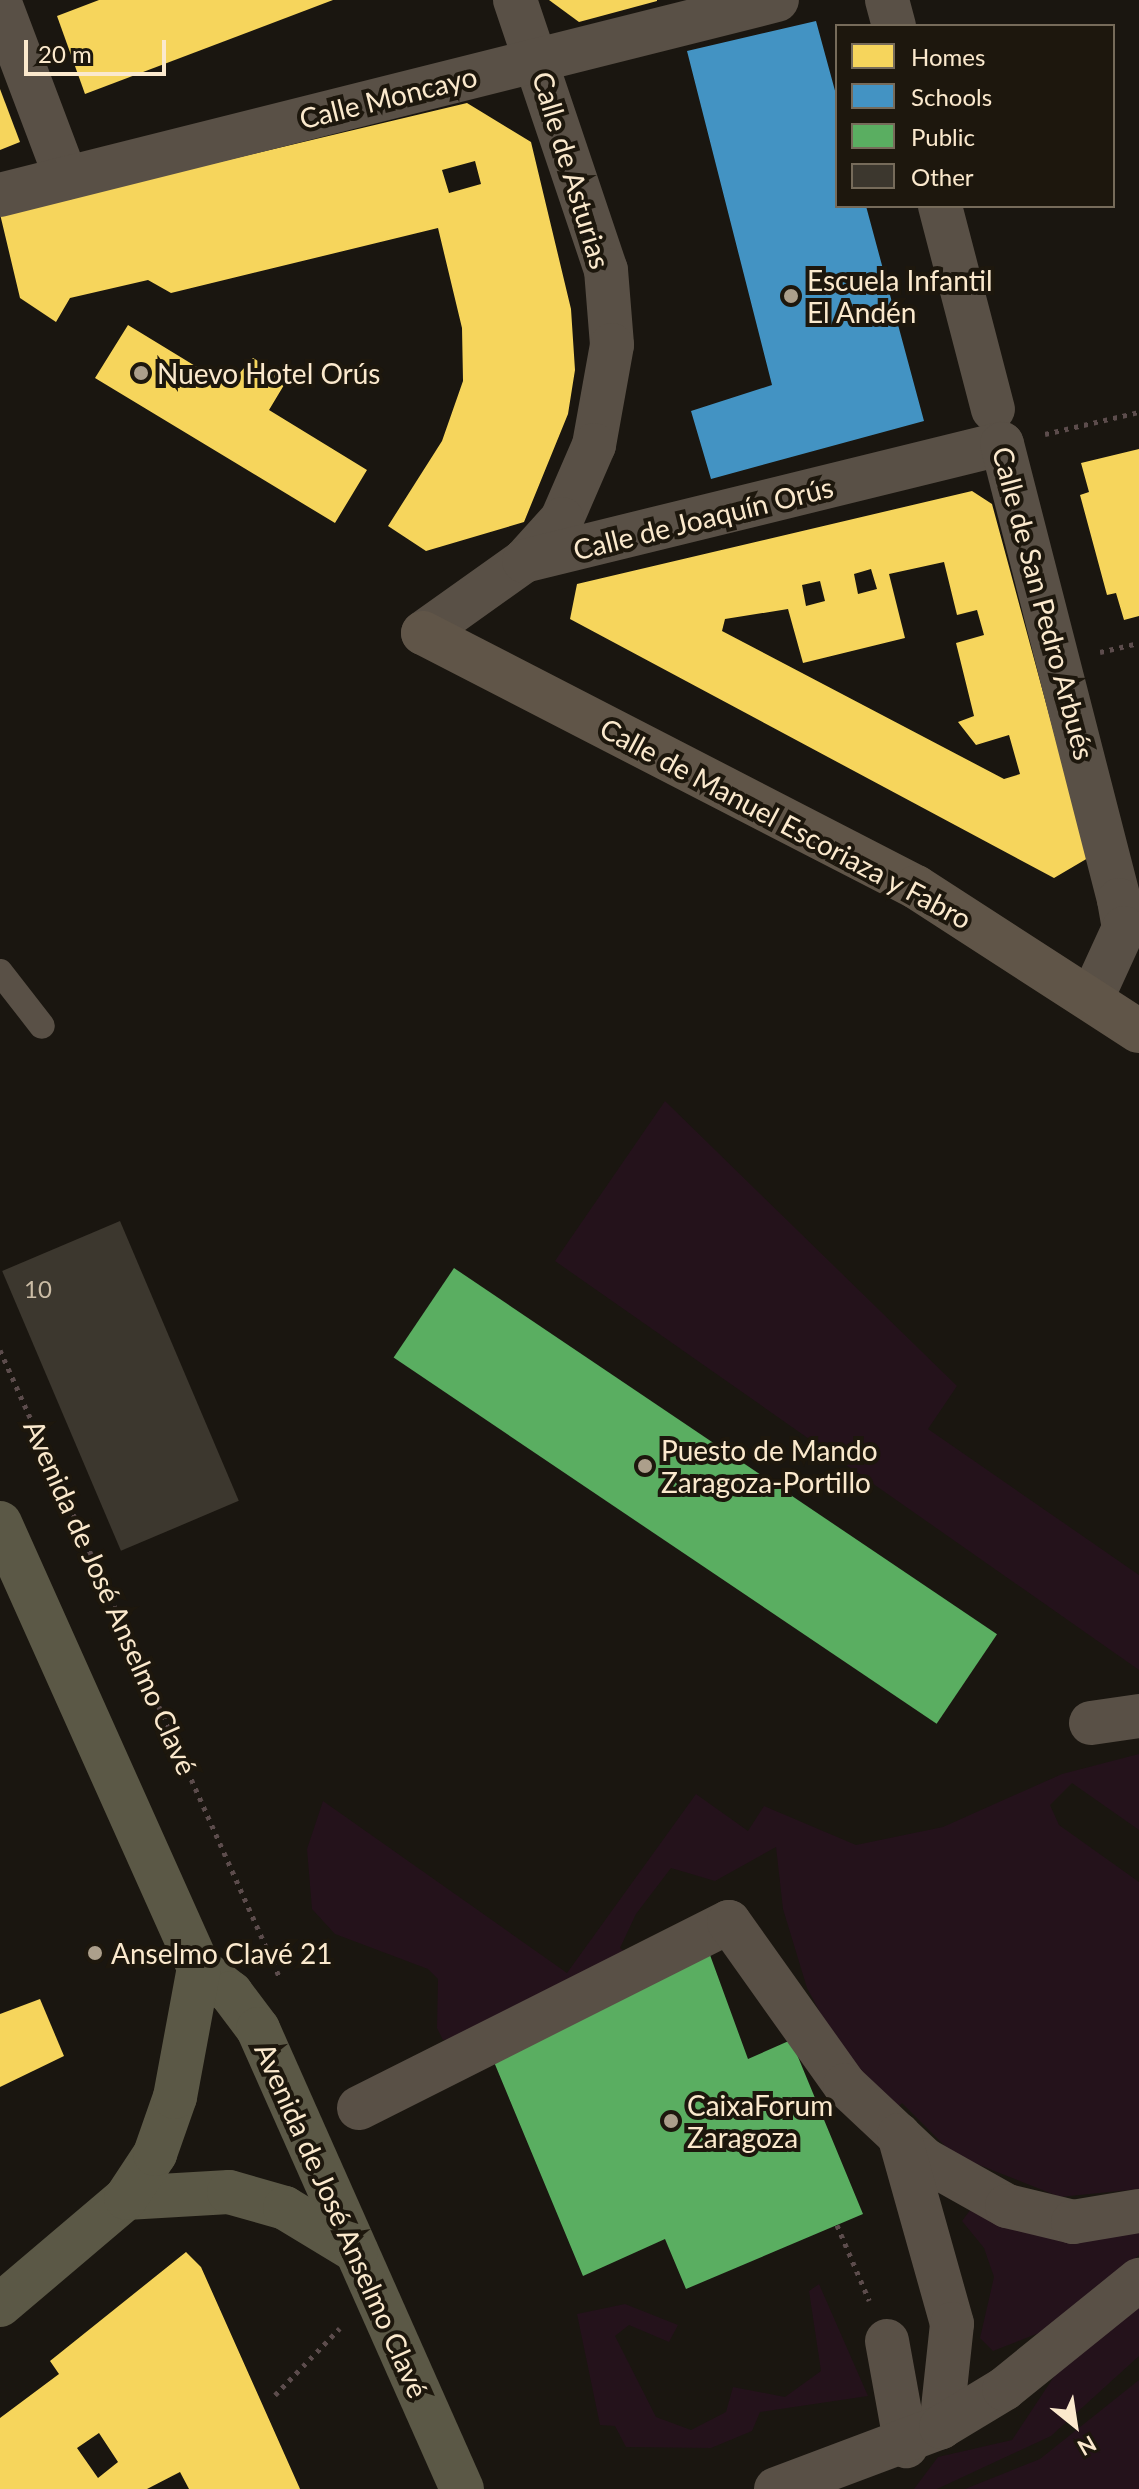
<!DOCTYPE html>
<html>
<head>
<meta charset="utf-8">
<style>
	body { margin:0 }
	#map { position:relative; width:1139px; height:2489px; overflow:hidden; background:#1a1610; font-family:Lato,sans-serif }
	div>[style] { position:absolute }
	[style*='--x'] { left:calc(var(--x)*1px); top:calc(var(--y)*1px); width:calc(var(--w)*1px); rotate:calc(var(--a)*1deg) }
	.green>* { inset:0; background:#24121b }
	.homes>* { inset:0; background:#f6d55c }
	.schools>* { inset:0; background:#4393c3 }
	.public>* { inset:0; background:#5aae61; transform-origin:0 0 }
	.building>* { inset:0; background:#3c372e; transform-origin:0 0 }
	.path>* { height:5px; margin-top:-2.5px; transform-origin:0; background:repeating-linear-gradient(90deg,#5c4c4c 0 4px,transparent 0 10px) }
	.lane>* { height:26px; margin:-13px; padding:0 13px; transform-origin:13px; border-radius:13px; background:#595046 }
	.street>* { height:44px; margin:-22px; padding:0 22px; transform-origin:22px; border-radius:22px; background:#595046 }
	.secondary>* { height:44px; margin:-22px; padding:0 22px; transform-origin:22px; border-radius:22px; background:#605548 }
	.primary>* { height:44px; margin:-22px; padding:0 22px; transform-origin:22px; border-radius:22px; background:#5b5846 }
	.dots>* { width:22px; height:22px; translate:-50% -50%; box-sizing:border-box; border:4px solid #1d170d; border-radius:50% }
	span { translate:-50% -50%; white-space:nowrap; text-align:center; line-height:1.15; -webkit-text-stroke:8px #1d170d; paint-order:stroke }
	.number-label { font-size:24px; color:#cbbca5 }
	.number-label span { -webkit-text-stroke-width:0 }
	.street-label { font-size:28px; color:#fbe9cd }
	.poi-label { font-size:28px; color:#fbe9cd }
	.left { translate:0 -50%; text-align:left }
	.legend { position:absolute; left:835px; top:24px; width:280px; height:184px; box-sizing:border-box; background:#1d170d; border:2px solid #766b5a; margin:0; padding:10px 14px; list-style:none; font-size:24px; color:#fbe9cd }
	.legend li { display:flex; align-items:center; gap:16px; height:40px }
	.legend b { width:40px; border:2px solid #766b5a }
	.north { position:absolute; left:1035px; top:2385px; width:80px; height:80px; -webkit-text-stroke:6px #1d170d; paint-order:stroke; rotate:150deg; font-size:22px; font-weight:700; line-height:32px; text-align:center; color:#fbe9cd }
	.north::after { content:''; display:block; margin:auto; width:28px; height:36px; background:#fbe9cd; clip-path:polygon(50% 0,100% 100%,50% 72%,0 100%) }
	.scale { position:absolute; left:24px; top:40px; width:142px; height:36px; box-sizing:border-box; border:4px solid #fbe9cd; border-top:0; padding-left:10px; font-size:24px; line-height:28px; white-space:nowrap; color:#fbe9cd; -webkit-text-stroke:6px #1d170d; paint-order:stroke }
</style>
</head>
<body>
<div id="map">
	<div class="green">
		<i style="clip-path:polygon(665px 1101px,957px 1386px,928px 1429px,1139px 1575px,1139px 1670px,555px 1261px)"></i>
		<i style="clip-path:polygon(1139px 1754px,1139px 1830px,1072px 1783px,1050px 1805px,1059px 1825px,1139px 1882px,1139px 2189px,1060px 2197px,954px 2155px,902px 2103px,895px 2110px,838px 2046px,807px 1988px,783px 1909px,776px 1847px,715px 1881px,671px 1868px,636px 1914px,620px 1948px,630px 1955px,455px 2039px,443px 2040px,437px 2028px,438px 1979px,428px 1969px,335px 1934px,312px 1909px,307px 1849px,323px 1801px,567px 1973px,696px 1794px,748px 1831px,764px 1806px,856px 1845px,943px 1827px,1062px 1774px)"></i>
		<i style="clip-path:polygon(971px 2209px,1139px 2225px,1139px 2255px,1064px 2323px,993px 2351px,980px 2338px,994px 2277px,984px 2248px,962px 2221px)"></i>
		<i style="clip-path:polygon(819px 2284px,868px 2396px,760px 2412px,752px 2431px,711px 2448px,626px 2447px,615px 2426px,600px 2425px,577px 2314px,625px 2304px,678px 2325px,669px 2342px,629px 2325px,615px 2336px,656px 2417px,691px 2430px,726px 2412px,733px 2387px,785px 2397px,821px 2371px,809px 2291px)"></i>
		<i style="clip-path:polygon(1139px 2303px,1139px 2356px,1051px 2436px,937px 2489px,914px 2489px,938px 2457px,1012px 2440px,1073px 2348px)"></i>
		<i style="clip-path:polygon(1139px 2380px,1139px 2489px,965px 2489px,1040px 2459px)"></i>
	</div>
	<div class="homes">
		<i style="clip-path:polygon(99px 0,333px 0,85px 94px,57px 16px)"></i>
		<i style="clip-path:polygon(549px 0,657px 0,657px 1px,579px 22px)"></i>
		<i style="clip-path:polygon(0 89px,20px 142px,0 150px)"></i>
		<i style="clip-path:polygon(evenodd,467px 103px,531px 142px,571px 309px,575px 370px,568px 414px,524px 522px,426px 551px,388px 526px,442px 441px,463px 381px,462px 328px,438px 228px,171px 293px,148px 280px,70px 298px,56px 322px,20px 298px,0 214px,467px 103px,475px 161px,481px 184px,449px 193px,442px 170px,475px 161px)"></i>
		<i style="clip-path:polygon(128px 325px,228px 386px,253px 358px,281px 375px,284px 385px,269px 410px,367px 470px,335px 523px,95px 378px)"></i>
		<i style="clip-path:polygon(1139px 449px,1139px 616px,1124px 620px,1116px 593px,1107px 595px,1080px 495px,1089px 492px,1081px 463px)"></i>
		<i style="clip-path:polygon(evenodd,972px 491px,992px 504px,1088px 858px,1054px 878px,570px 619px,577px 584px,972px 491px,944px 562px,957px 615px,977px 610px,984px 635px,956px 643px,974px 716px,958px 722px,976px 745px,1009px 735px,1020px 774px,1004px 779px,722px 631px,725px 619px,788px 609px,803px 663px,905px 638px,889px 574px,944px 562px,972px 491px,871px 569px,877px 589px,858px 594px,854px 574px,871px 569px,972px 491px,820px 581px,825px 601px,806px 606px,802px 585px,820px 581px)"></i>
		<i style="clip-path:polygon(40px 1999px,64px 2056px,0 2087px,0 2014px)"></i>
		<i style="clip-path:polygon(evenodd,186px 2252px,201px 2267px,300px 2489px,189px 2489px,180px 2472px,147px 2489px,0 2489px,0 2418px,59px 2374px,50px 2361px,186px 2252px,99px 2433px,118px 2462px,98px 2478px,77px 2448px,99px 2433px)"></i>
	</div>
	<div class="schools">
		<i style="clip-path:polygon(816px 21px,837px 98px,837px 206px,866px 206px,924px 421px,711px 479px,691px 411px,772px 385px,687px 51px)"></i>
	</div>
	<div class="public">
		<i style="left:454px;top:1268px;width:655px;height:108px;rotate:34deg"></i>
		<i style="clip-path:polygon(710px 1955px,748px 2059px,791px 2040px,863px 2214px,686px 2289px,665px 2239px,583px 2276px,494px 2062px)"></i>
	</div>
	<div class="building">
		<i style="left:120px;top:1221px;width:304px;height:128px;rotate:67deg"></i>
	</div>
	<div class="path">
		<i style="--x:1045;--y:434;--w:97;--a:-13.2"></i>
		<i style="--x:1100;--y:652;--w:40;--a:-13"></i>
		<i style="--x:0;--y:1350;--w:685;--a:65.98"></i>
		<i style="--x:837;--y:2225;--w:82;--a:66.9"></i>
		<i style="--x:275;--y:2395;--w:93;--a:-45.9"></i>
	</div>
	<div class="lane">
		<i style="--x:0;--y:972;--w:68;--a:52.1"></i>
	</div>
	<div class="street">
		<i style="--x:515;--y:0;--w:285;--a:71.4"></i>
		<i style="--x:606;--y:270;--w:75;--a:85.4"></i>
		<i style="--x:612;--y:345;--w:102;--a:100.2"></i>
		<i style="--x:594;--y:445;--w:81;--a:113.4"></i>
		<i style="--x:562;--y:519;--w:57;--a:132.1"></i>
		<i style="--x:887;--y:0;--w:27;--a:75"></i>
		<i style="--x:0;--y:3;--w:187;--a:69.3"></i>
		<i style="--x:0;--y:195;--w:801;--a:-14.09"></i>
		<i style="--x:940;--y:206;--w:210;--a:75.4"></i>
		<i style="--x:423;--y:633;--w:124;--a:-35.5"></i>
		<i style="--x:524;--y:561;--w:492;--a:-13.8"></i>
		<i style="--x:1002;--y:444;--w:471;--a:75.6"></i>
		<i style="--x:1119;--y:900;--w:28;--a:80"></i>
		<i style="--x:1124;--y:928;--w:77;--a:114.6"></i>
		<i style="--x:1091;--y:1723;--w:49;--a:-8.3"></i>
		<i style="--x:359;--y:2108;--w:414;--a:-26.7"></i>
		<i style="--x:729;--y:1922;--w:200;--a:54.6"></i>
		<i style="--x:845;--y:2085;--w:110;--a:43.2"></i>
		<i style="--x:925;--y:2160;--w:94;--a:29.3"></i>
		<i style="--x:1007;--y:2206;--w:68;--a:13.6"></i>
		<i style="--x:1073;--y:2222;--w:67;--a:-9.5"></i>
		<i style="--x:899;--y:2135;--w:196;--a:74.3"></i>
		<i style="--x:952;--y:2324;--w:104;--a:96.1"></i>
		<i style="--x:887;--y:2341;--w:107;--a:79.7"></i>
		<i style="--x:776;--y:2489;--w:176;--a:-20.6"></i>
		<i style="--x:941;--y:2427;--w:74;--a:-31.1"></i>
		<i style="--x:1004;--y:2389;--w:174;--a:-38.9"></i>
	</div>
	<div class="secondary">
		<i style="--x:423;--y:633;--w:555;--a:27.26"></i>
		<i style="--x:916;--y:887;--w:265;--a:32.9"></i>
	</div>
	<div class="primary">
		<i style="--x:0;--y:1523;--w:487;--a:65.9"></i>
		<i style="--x:199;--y:1968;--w:41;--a:38"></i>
		<i style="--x:231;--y:1993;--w:45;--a:53.1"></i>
		<i style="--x:258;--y:2029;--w:503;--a:66.08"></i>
		<i style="--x:126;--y:2198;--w:103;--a:-3.3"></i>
		<i style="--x:229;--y:2192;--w:58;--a:15.9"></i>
		<i style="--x:285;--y:2208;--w:83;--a:31.2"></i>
		<i style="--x:0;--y:2305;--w:165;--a:-40.3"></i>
		<i style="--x:126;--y:2198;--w:53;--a:-56.6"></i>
		<i style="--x:155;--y:2154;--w:60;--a:-70.7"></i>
		<i style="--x:175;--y:2097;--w:131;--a:-79.5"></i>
	</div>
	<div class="dots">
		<i style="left:791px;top:296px;background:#ac9f8b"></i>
		<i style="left:141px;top:373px;background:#ac9f8b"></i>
		<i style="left:645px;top:1466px;background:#ac9f8b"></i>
		<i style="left:95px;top:1953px;background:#ac9f8b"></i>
		<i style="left:671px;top:2121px;background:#ac9f8b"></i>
	</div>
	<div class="number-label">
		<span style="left:38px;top:1289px">10</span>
	</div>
	<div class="street-label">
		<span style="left:388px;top:97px;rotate:-14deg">Calle Moncayo</span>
		<span style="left:572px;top:170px;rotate:73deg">Calle de Asturias</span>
		<span style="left:703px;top:518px;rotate:-14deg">Calle de Joaquín Orús</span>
		<span style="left:1044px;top:603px;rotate:75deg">Calle de San Pedro Arbués</span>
		<span style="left:786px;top:823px;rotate:28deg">Calle de Manuel Escoriaza y Fabro</span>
		<span style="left:111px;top:1597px;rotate:66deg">Avenida de José Anselmo Clavé</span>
		<span style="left:342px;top:2220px;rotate:66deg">Avenida de José Anselmo Clavé</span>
	</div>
	<div class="poi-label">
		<span class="left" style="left:807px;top:296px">Escuela Infantil<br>El Andén</span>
		<span class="left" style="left:157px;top:373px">Nuevo Hotel Orús</span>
		<span class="left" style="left:661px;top:1466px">Puesto de Mando<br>Zaragoza-Portillo</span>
		<span class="left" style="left:111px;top:1953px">Anselmo Clavé 21</span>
		<span class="left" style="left:687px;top:2121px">CaixaForum<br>Zaragoza</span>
	</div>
	<ul class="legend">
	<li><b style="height:22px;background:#f6d55c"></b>Homes</li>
	<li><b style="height:22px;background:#4393c3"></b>Schools</li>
	<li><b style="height:22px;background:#5aae61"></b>Public</li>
	<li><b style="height:22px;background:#3c372e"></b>Other</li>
	</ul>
	<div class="north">N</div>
	<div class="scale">20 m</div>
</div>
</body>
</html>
